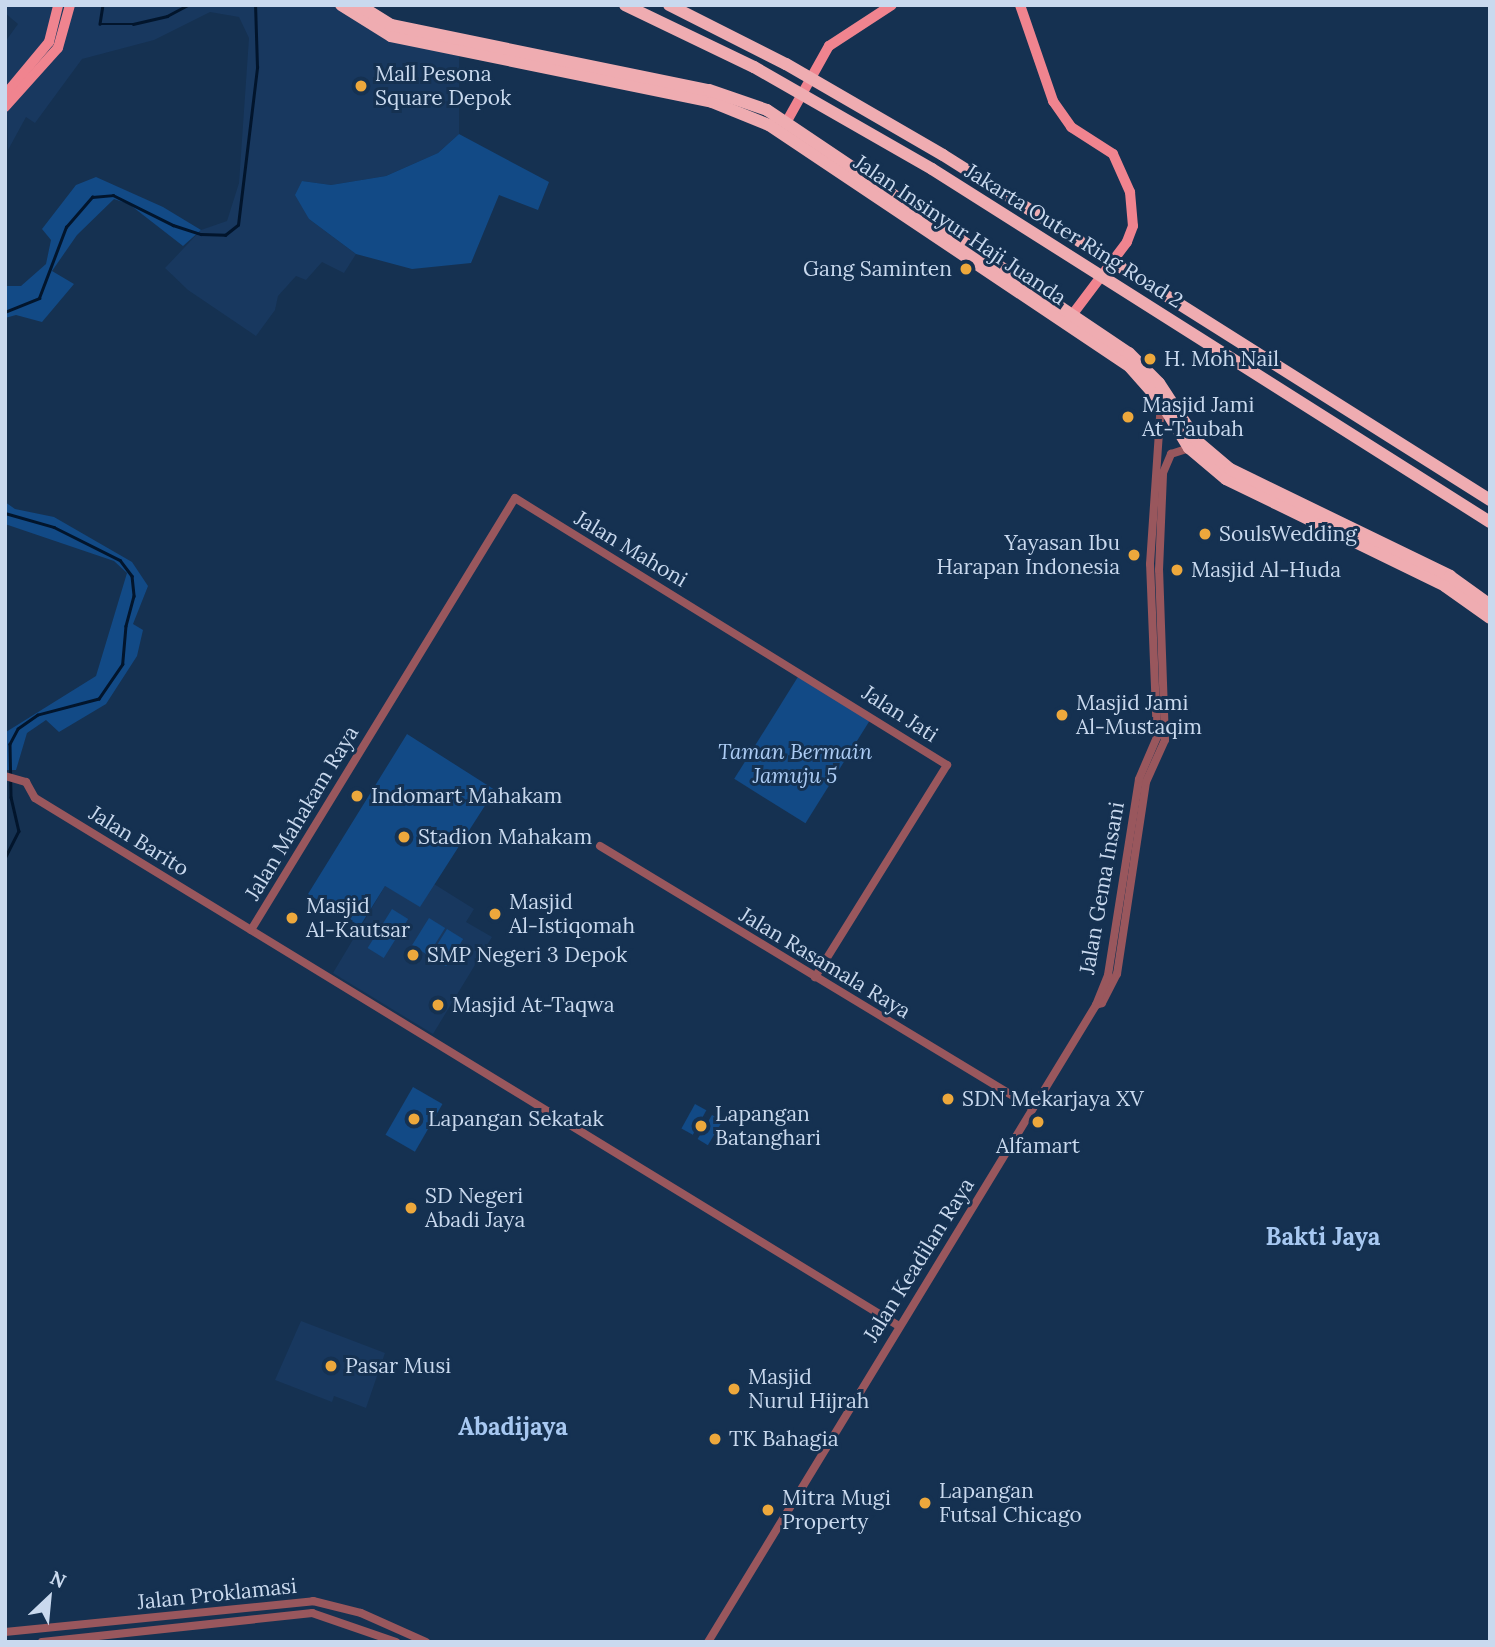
<!DOCTYPE html>
<html>
<head>
<meta charset="utf-8">
<style>
	body { margin:0 }
	#map { position:relative; width:1495px; height:1647px; overflow:hidden; background:#153151; font-family:Lora,serif }
	div>[style] { position:absolute }
	[style*='--x'] { left:calc(var(--x)*1px); top:calc(var(--y)*1px); width:calc(var(--w)*1px); rotate:calc(var(--a)*1deg) }
	.built>* { inset:0; background:#18385f }
	.green>* { inset:0; background:#124a86; transform-origin:0 0 }
	.stream>* { height:2.5px; margin:-1.25px; padding:0 1.25px; transform-origin:1.25px; border-radius:1.25px; background:#02152c }
	.minor>* { height:8px; margin:-4px; padding:0 4px; transform-origin:4px; border-radius:4px; background:#99575d }
	.major>* { height:10px; margin:-5px; padding:0 5px; transform-origin:5px; border-radius:5px; background:#f0848f }
	.highway>* { height:12px; margin:-6px; padding:0 6px; transform-origin:6px; border-radius:6px; background:#efacb1 }
	.dots>* { width:19px; height:19px; translate:-50% -50%; box-sizing:border-box; border:4px solid #153151; border-radius:50% }
	span { translate:-50% -50%; white-space:nowrap; text-align:center; line-height:1.15; -webkit-text-stroke:6px #153151; paint-order:stroke }
	.poi-label { font-size:21px; color:#c9d9ee }
	.left { translate:0 -50%; text-align:left }
	.right { translate:-100% -50%; text-align:right }
	.street-label { font-size:21px; color:#c9d9ee }
	.park-label { font-size:21px; color:#acccf4; font-style:italic }
	.quarter-label { font-size:24px; color:#a7c8f1; font-weight:700 }
	.frame { position:absolute; inset:0; border:7px solid #c9d9ee; pointer-events:none }
	.north { position:absolute; left:14px; top:1563px; width:70px; height:70px; -webkit-text-stroke:5px #153151; paint-order:stroke; rotate:26deg; font-size:19px; font-weight:700; line-height:28px; text-align:center; color:#c9d9ee }
	.north::after { content:''; display:block; margin:auto; width:24px; height:32px; background:#c9d9ee; clip-path:polygon(50% 0,100% 100%,50% 72%,0 100%) }
</style>
</head>
<body>
<div id="map">
	<div class="built">
		<i style="clip-path:polygon(5px 5px,341px 5px,368px 29px,416px 47px,459px 55px,459px 134px,438px 153px,386px 176px,331px 185px,302px 181px,309px 219px,356px 254px,344px 273px,322px 262px,306px 280px,296px 276px,278px 296px,275px 310px,256px 336px,188px 290px,165px 268px,201px 230px,227px 221px,239px 183px,249px 38px,239px 17px,210px 12px,154px 40px,82px 59px,35px 123px,26px 117px,8px 150px,5px 42px,18px 24px,5px 13px)"></i>
		<i style="clip-path:polygon(434px 884px,474px 909px,466px 922px,492px 937px,433px 1034px,333px 973px,385px 886px,420px 906px)"></i>
		<i style="clip-path:polygon(301px 1321px,385px 1353px,366px 1408px,334px 1396px,332px 1402px,275px 1380px)"></i>
	</div>
	<div class="green">
		<i style="clip-path:polygon(459px 134px,549px 182px,538px 210px,499px 195px,471px 263px,412px 269px,356px 254px,309px 219px,295px 195px,302px 181px,331px 185px,386px 176px,438px 153px)"></i>
		<i style="clip-path:polygon(96px 177px,163px 207px,201px 230px,183px 246px,129px 204px,114px 199px,77px 235px,52px 271px,74px 284px,42px 322px,16px 315px,5px 318px,5px 286px,21px 286px,46px 264px,51px 240px,42px 229px,76px 185px)"></i>
		<i style="clip-path:polygon(5px 502px,15px 509px,54px 517px,132px 562px,148px 586px,133px 624px,143px 630px,137px 656px,106px 704px,59px 732px,46px 720px,27px 733px,16px 770px,5px 770px,6px 732px,96px 676px,127px 573px,114px 561px,5px 524px)"></i>
		<i style="left:801px;top:672px;width:84px;height:126px;rotate:32deg"></i>
		<i style="clip-path:polygon(407px 734px,495px 790px,420px 907px,385px 886px,360px 926px,308px 894px)"></i>
		<i style="left:392px;top:909px;width:19px;height:46px;rotate:32deg"></i>
		<i style="left:429px;top:918px;width:19px;height:32px;rotate:32deg"></i>
		<i style="left:447px;top:929px;width:19px;height:32px;rotate:32deg"></i>
		<i style="left:413px;top:1087px;width:34px;height:55px;rotate:30deg"></i>
		<i style="left:695px;top:1104px;width:13px;height:28px;rotate:29deg"></i>
		<i style="left:712px;top:1115px;width:12px;height:28px;rotate:31deg"></i>
	</div>
	<div class="stream">
		<i style="--x:103;--y:5;--w:19;--a:99"></i>
		<i style="--x:100;--y:24;--w:33;--a:0"></i>
		<i style="--x:133;--y:24;--w:35;--a:-13"></i>
		<i style="--x:167;--y:16;--w:24;--a:-28"></i>
		<i style="--x:5;--y:312;--w:37;--a:-22"></i>
		<i style="--x:39;--y:298;--w:76;--a:-69.2"></i>
		<i style="--x:66;--y:227;--w:40;--a:-49"></i>
		<i style="--x:92;--y:197;--w:21;--a:-5"></i>
		<i style="--x:113;--y:195;--w:67;--a:26.6"></i>
		<i style="--x:173;--y:225;--w:29;--a:18"></i>
		<i style="--x:201;--y:234;--w:24;--a:2"></i>
		<i style="--x:225;--y:235;--w:16;--a:-38"></i>
		<i style="--x:238;--y:225;--w:159;--a:-83.1"></i>
		<i style="--x:257;--y:67;--w:62;--a:-91.8"></i>
		<i style="--x:5;--y:513;--w:51;--a:15.9"></i>
		<i style="--x:54;--y:527;--w:74;--a:26.6"></i>
		<i style="--x:120;--y:560;--w:20;--a:53"></i>
		<i style="--x:132;--y:576;--w:20;--a:84"></i>
		<i style="--x:134;--y:596;--w:31;--a:105"></i>
		<i style="--x:126;--y:626;--w:38;--a:95"></i>
		<i style="--x:123;--y:664;--w:42;--a:124.4"></i>
		<i style="--x:99;--y:699;--w:63;--a:165.3"></i>
		<i style="--x:38;--y:715;--w:24;--a:145"></i>
		<i style="--x:18;--y:729;--w:17;--a:118"></i>
		<i style="--x:10;--y:744;--w:53;--a:88.9"></i>
		<i style="--x:11;--y:797;--w:35;--a:77"></i>
		<i style="--x:19;--y:831;--w:31;--a:117"></i>
	</div>
	<div class="minor">
		<i style="--x:5;--y:776;--w:22;--a:16"></i>
		<i style="--x:26;--y:782;--w:18;--a:61"></i>
		<i style="--x:35;--y:798;--w:1013;--a:31.43"></i>
		<i style="--x:600;--y:846;--w:506;--a:31.18"></i>
		<i style="--x:251;--y:930;--w:506;--a:-58.57"></i>
		<i style="--x:515;--y:498;--w:508;--a:31.72"></i>
		<i style="--x:947;--y:765;--w:250;--a:121.9"></i>
		<i style="--x:1096;--y:1005;--w:6;--a:-18"></i>
		<i style="--x:1102;--y:1003;--w:33;--a:-63"></i>
		<i style="--x:1117;--y:974;--w:194;--a:-81.4"></i>
		<i style="--x:1146;--y:782;--w:46;--a:-65.7"></i>
		<i style="--x:1165;--y:740;--w:170;--a:-92"></i>
		<i style="--x:1159;--y:570;--w:97;--a:-87.6"></i>
		<i style="--x:1163;--y:473;--w:21;--a:-67"></i>
		<i style="--x:1171;--y:454;--w:19;--a:-18"></i>
		<i style="--x:5;--y:1632;--w:310;--a:-5.7"></i>
		<i style="--x:313;--y:1601;--w:49;--a:14"></i>
		<i style="--x:361;--y:1613;--w:71;--a:24"></i>
		<i style="--x:42;--y:1642;--w:272;--a:-6.1"></i>
		<i style="--x:312;--y:1613;--w:89;--a:19"></i>
		<i style="--x:708;--y:1642;--w:746;--a:-58.65"></i>
		<i style="--x:1096;--y:1005;--w:32;--a:-68"></i>
		<i style="--x:1108;--y:975;--w:198;--a:-81"></i>
		<i style="--x:1139;--y:779;--w:46;--a:-66.8"></i>
		<i style="--x:1157;--y:737;--w:173;--a:-92.3"></i>
		<i style="--x:1150;--y:564;--w:162;--a:-86.1"></i>
	</div>
	<div class="major">
		<i style="--x:1020;--y:5;--w:102;--a:71"></i>
		<i style="--x:1053;--y:101;--w:32;--a:55"></i>
		<i style="--x:1071;--y:127;--w:50;--a:32.7"></i>
		<i style="--x:1113;--y:154;--w:42;--a:65.9"></i>
		<i style="--x:1130;--y:192;--w:34;--a:85"></i>
		<i style="--x:1133;--y:226;--w:17;--a:111"></i>
		<i style="--x:1127;--y:242;--w:91;--a:127"></i>
		<i style="--x:5;--y:95;--w:69;--a:-50.3"></i>
		<i style="--x:49;--y:42;--w:38;--a:-76"></i>
		<i style="--x:5;--y:107;--w:79;--a:-48.1"></i>
		<i style="--x:58;--y:48;--w:45;--a:-74.4"></i>
		<i style="--x:787;--y:121;--w:86;--a:-60.8"></i>
		<i style="--x:829;--y:46;--w:75;--a:-33.1"></i>
	</div>
	<div class="highway">
		<i style="--x:341;--y:5;--w:59;--a:31.8"></i>
		<i style="--x:391;--y:36;--w:328;--a:11.6"></i>
		<i style="--x:712;--y:102;--w:61;--a:22"></i>
		<i style="--x:769;--y:125;--w:435;--a:33.8"></i>
		<i style="--x:1130;--y:367;--w:47;--a:48.5"></i>
		<i style="--x:1161;--y:402;--w:54;--a:58.7"></i>
		<i style="--x:1189;--y:448;--w:48;--a:40"></i>
		<i style="--x:1226;--y:479;--w:244;--a:26"></i>
		<i style="--x:1445;--y:586;--w:55;--a:35.4"></i>
		<i style="--x:359;--y:5;--w:38;--a:32"></i>
		<i style="--x:391;--y:25;--w:325;--a:11.6"></i>
		<i style="--x:709;--y:90;--w:61;--a:19"></i>
		<i style="--x:767;--y:110;--w:436;--a:33.9"></i>
		<i style="--x:1129;--y:353;--w:42;--a:45"></i>
		<i style="--x:1159;--y:383;--w:69;--a:56.8"></i>
		<i style="--x:1197;--y:441;--w:43;--a:40.3"></i>
		<i style="--x:1230;--y:469;--w:245;--a:25.9"></i>
		<i style="--x:1450;--y:576;--w:49;--a:35.9"></i>
		<i style="--x:625;--y:5;--w:143;--a:25.7"></i>
		<i style="--x:754;--y:67;--w:205;--a:29.8"></i>
		<i style="--x:932;--y:169;--w:660;--a:32.32"></i>
		<i style="--x:669;--y:5;--w:131;--a:26.8"></i>
		<i style="--x:786;--y:64;--w:181;--a:30.1"></i>
		<i style="--x:943;--y:155;--w:647;--a:32.24"></i>
	</div>
	<div class="dots">
		<i style="left:361px;top:86px;background:#eda83c"></i>
		<i style="left:966px;top:269px;background:#eda83c"></i>
		<i style="left:1150px;top:359px;background:#eda83c"></i>
		<i style="left:1128px;top:417px;background:#eda83c"></i>
		<i style="left:1205px;top:534px;background:#eda83c"></i>
		<i style="left:1134px;top:555px;background:#eda83c"></i>
		<i style="left:1177px;top:570px;background:#eda83c"></i>
		<i style="left:1062px;top:715px;background:#eda83c"></i>
		<i style="left:357px;top:796px;background:#eda83c"></i>
		<i style="left:404px;top:837px;background:#eda83c"></i>
		<i style="left:495px;top:914px;background:#eda83c"></i>
		<i style="left:292px;top:918px;background:#eda83c"></i>
		<i style="left:413px;top:955px;background:#eda83c"></i>
		<i style="left:438px;top:1005px;background:#eda83c"></i>
		<i style="left:948px;top:1099px;background:#eda83c"></i>
		<i style="left:414px;top:1119px;background:#eda83c"></i>
		<i style="left:1038px;top:1122px;background:#eda83c"></i>
		<i style="left:701px;top:1126px;background:#eda83c"></i>
		<i style="left:411px;top:1208px;background:#eda83c"></i>
		<i style="left:331px;top:1366px;background:#eda83c"></i>
		<i style="left:734px;top:1389px;background:#eda83c"></i>
		<i style="left:715px;top:1439px;background:#eda83c"></i>
		<i style="left:925px;top:1503px;background:#eda83c"></i>
		<i style="left:768px;top:1510px;background:#eda83c"></i>
	</div>
	<div class="poi-label">
		<span class="left" style="left:375px;top:86px">Mall Pesona<br>Square Depok</span>
		<span class="right" style="left:952px;top:269px">Gang Saminten</span>
		<span class="left" style="left:1164px;top:359px">H. Moh Nail</span>
		<span class="left" style="left:1142px;top:417px">Masjid Jami<br>At-Taubah</span>
		<span class="left" style="left:1219px;top:534px">SoulsWedding</span>
		<span class="right" style="left:1120px;top:555px">Yayasan Ibu<br>Harapan Indonesia</span>
		<span class="left" style="left:1191px;top:570px">Masjid Al-Huda</span>
		<span class="left" style="left:1076px;top:715px">Masjid Jami<br>Al-Mustaqim</span>
		<span class="left" style="left:371px;top:796px">Indomart Mahakam</span>
		<span class="left" style="left:418px;top:837px">Stadion Mahakam</span>
		<span class="left" style="left:509px;top:914px">Masjid<br>Al-Istiqomah</span>
		<span class="left" style="left:306px;top:918px">Masjid<br>Al-Kautsar</span>
		<span class="left" style="left:427px;top:955px">SMP Negeri 3 Depok</span>
		<span class="left" style="left:452px;top:1005px">Masjid At-Taqwa</span>
		<span class="left" style="left:962px;top:1099px">SDN Mekarjaya XV</span>
		<span class="left" style="left:715px;top:1126px">Lapangan<br>Batanghari</span>
		<span class="left" style="left:428px;top:1119px">Lapangan Sekatak</span>
		<span style="left:1038px;top:1146px">Alfamart</span>
		<span class="left" style="left:425px;top:1208px">SD Negeri<br>Abadi Jaya</span>
		<span class="left" style="left:345px;top:1366px">Pasar Musi</span>
		<span class="left" style="left:748px;top:1389px">Masjid<br>Nurul Hijrah</span>
		<span class="left" style="left:729px;top:1439px">TK Bahagia</span>
		<span class="left" style="left:939px;top:1503px">Lapangan<br>Futsal Chicago</span>
		<span class="left" style="left:782px;top:1510px">Mitra Mugi<br>Property</span>
	</div>
	<div class="street-label">
		<span style="left:960px;top:230px;rotate:34deg">Jalan Insinyur Haji Juanda</span>
		<span style="left:1074px;top:236px;rotate:32deg">Jakarta Outer Ring Road 2</span>
		<span style="left:631px;top:549px;rotate:31deg">Jalan Mahoni</span>
		<span style="left:900px;top:714px;rotate:33deg">Jalan Jati</span>
		<span style="left:302px;top:813px;rotate:-59deg">Jalan Mahakam Raya</span>
		<span style="left:139px;top:841px;rotate:32deg">Jalan Barito</span>
		<span style="left:1102px;top:888px;rotate:-80deg">Jalan Gema Insani</span>
		<span style="left:825px;top:963px;rotate:31deg">Jalan Rasamala Raya</span>
		<span style="left:919px;top:1260px;rotate:-58deg">Jalan Keadilan Raya</span>
		<span style="left:217px;top:1594px;rotate:-6deg">Jalan Proklamasi</span>
	</div>
	<div class="park-label">
		<span style="left:795px;top:764px">Taman Bermain<br>Jamuju 5</span>
	</div>
	<div class="quarter-label">
		<span style="left:1323px;top:1237px">Bakti Jaya</span>
		<span style="left:513px;top:1427px">Abadijaya</span>
	</div>
	<div class="frame"></div>
	<div class="north">N</div>
</div>
</body>
</html>
